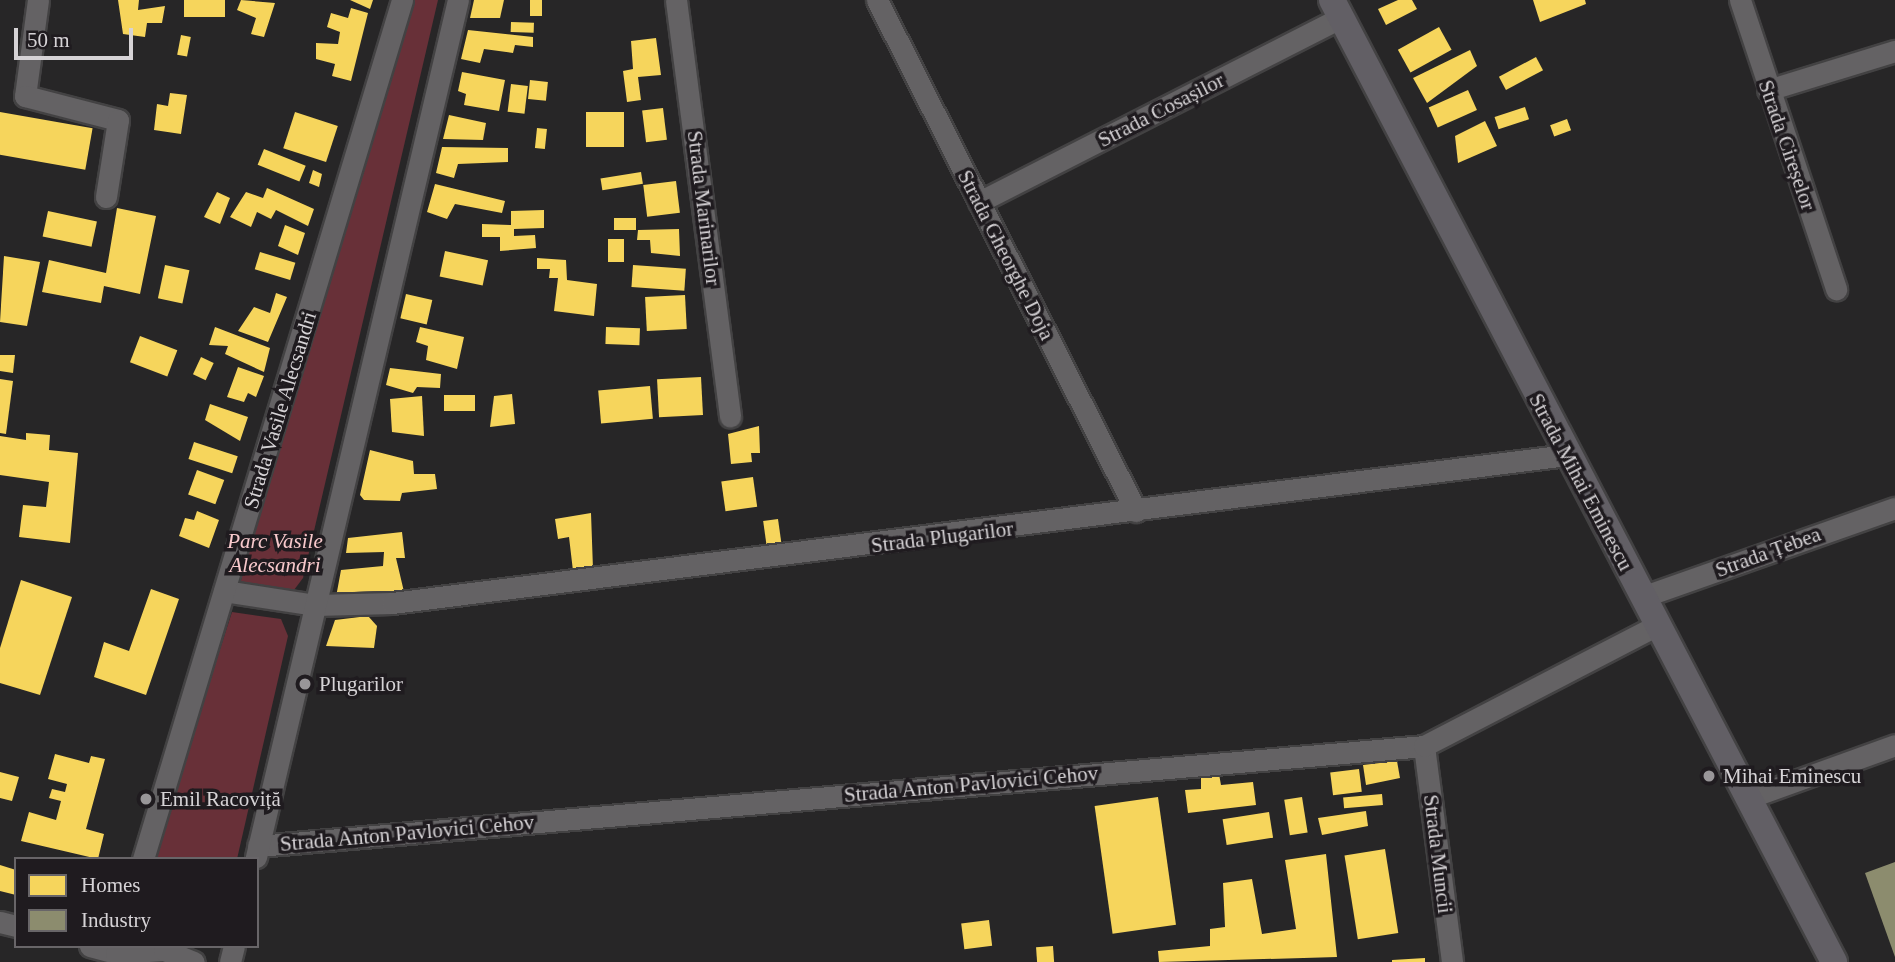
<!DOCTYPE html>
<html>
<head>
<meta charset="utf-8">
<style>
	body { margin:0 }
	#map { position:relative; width:1895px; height:962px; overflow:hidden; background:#272627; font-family:"Times New Roman",serif }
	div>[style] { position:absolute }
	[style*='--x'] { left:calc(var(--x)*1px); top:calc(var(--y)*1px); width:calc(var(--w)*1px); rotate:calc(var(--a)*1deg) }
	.green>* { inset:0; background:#683038 }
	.homes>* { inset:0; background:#f6d55c; transform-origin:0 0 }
	.industry>* { inset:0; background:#8c8c6e }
	.roads { filter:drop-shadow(2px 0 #434243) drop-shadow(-2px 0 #434243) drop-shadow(0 2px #434243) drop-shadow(0 -2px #434243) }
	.minor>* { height:21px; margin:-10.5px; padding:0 10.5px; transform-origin:10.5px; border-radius:10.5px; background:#646264 }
	.major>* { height:26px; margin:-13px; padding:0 13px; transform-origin:13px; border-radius:13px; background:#625f65 }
	.dots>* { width:19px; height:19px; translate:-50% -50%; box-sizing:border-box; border:4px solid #1f1b1f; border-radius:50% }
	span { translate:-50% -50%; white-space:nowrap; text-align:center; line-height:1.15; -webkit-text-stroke:7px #1f1b1f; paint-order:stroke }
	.street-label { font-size:21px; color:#d6d3d6 }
	.park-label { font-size:21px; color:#f8c9cc; font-style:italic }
	.poi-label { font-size:21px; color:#d6d3d6 }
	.left { translate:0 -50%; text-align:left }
	.legend { position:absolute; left:14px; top:857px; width:245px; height:91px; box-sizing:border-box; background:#1f1b1f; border:2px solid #686568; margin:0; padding:9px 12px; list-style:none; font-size:21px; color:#d6d3d6 }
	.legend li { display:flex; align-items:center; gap:14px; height:35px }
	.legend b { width:35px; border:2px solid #686568 }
	.scale { position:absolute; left:14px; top:28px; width:119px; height:32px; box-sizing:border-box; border:4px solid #d6d3d6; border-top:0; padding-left:9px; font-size:21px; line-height:24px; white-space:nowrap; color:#d6d3d6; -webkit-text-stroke:5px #1f1b1f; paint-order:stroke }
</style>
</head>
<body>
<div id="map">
	<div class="green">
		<i style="clip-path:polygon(407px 0,438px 0,303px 578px,291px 594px,239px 587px)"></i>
		<i style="clip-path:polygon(232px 612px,281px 619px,288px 636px,237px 859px,152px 859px)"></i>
	</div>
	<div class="homes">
		<i style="clip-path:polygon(118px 0,139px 0,138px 10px,165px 6px,162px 23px,147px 23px,145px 37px,123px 34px)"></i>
		<i style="left:184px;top:0;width:41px;height:17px"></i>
		<i style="clip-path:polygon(241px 0,275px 3px,264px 37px,251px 34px,256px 18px,237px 10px)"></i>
		<i style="clip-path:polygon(350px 0,373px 0,370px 9px)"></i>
		<i style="clip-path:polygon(474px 0,504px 0,500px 18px,470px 18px)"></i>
		<i style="left:530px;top:0;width:12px;height:16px"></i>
		<i style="clip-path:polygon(1398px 0,1412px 0,1417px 9px,1386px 25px,1378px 9px)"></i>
		<i style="clip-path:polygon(1533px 0,1585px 0,1586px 4px,1540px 22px)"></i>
		<i style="clip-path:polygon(351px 8px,368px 13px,351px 81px,332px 76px,335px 64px,316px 59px,316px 43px,338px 44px,340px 32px,327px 27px,331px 13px,348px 18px)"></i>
		<i style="left:511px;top:22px;width:23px;height:10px;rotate:2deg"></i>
		<i style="left:1439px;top:27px;width:26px;height:47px;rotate:61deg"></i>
		<i style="clip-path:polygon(468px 30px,533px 37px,533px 47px,515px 45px,513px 53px,484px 49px,480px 63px,461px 59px)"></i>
		<i style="left:181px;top:35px;width:10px;height:20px;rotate:11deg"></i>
		<i style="clip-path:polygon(656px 38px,661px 75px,638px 77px,641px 100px,627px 102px,623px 71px,633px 69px,631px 41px)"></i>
		<i style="clip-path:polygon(1470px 50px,1477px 66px,1427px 103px,1413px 78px)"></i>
		<i style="left:1536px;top:57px;width:15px;height:42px;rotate:62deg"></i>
		<i style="clip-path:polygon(462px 72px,505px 80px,499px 111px,464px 105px,466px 94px,458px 91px)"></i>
		<i style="left:530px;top:80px;width:18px;height:19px;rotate:6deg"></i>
		<i style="left:511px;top:84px;width:17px;height:28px;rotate:7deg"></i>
		<i style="left:1468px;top:90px;width:22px;height:43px;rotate:66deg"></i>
		<i style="clip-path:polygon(170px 93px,187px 95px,181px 134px,154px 130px,157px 104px,168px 106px)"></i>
		<i style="left:1525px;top:107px;width:13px;height:32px;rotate:72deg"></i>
		<i style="left:663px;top:108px;width:32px;height:21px;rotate:83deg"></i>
		<i style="left:0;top:112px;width:94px;height:42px;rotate:10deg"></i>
		<i style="left:295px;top:112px;width:45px;height:38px;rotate:18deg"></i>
		<i style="left:586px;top:112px;width:38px;height:35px"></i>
		<i style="clip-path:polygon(449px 115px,486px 123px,483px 140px,443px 139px)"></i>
		<i style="left:1567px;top:119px;width:12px;height:18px;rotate:70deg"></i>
		<i style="clip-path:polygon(1485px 121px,1497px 146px,1458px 163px,1455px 136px)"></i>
		<i style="left:537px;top:128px;width:10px;height:20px;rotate:6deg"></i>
		<i style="clip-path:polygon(442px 147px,508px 148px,508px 162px,458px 164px,454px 178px,436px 173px)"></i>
		<i style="left:264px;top:149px;width:45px;height:17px;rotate:22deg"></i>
		<i style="clip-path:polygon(313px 170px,322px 174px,319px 187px,309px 183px)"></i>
		<i style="left:641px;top:172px;width:12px;height:41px;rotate:81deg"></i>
		<i style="left:676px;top:181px;width:32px;height:33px;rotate:83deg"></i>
		<i style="clip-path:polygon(435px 184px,505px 201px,502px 213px,455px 204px,447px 219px,427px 212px)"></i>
		<i style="clip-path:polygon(267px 188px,314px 209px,308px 226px,276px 210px,271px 219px,257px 212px,251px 227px,230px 217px,246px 192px,263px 198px)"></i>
		<i style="clip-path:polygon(217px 192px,230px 198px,220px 224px,204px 217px)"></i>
		<i style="clip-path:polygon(117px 208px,156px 216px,140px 294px,104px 286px,101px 303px,42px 292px,49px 260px,106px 273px)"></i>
		<i style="clip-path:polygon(544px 210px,544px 228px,514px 229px,514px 236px,535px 235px,536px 248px,500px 251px,500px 237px,482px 237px,482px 224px,511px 225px,511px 211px)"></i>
		<i style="left:48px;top:211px;width:50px;height:26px;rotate:12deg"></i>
		<i style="left:614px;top:218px;width:22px;height:12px"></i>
		<i style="clip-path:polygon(285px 225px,305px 233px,298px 255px,278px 246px)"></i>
		<i style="clip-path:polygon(679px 229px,680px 256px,651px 253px,650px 240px,637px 240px,638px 230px)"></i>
		<i style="left:608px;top:239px;width:16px;height:23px"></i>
		<i style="left:445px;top:251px;width:44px;height:26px;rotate:12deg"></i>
		<i style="left:260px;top:252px;width:37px;height:18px;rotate:17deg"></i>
		<i style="clip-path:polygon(4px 256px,40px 262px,27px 326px,0 322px)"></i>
		<i style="clip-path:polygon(537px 258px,566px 260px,567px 280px,597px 284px,594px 316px,554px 311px,558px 278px,549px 278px,550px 269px,537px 269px)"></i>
		<i style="left:165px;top:265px;width:25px;height:34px;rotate:12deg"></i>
		<i style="left:633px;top:265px;width:53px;height:22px;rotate:4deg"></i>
		<i style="clip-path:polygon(276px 293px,287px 297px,268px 342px,238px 331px,254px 307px,270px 313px)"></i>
		<i style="left:406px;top:294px;width:27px;height:25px;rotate:13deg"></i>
		<i style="left:685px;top:295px;width:34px;height:40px;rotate:87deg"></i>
		<i style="clip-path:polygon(215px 327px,270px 348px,264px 372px,225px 354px,228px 346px,209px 345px)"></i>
		<i style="clip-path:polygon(420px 327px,464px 337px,457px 369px,426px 360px,428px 346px,416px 342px)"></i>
		<i style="left:606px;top:327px;width:34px;height:17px;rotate:2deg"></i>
		<i style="left:140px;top:336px;width:40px;height:28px;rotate:21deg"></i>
		<i style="clip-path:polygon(0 355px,15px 355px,13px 373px,0 371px)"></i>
		<i style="left:201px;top:357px;width:14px;height:19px;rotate:25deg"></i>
		<i style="clip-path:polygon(238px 367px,264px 376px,256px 397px,248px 393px,244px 402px,227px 397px)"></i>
		<i style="clip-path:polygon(390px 368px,441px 374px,440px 388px,417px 387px,413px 393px,386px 385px)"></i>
		<i style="left:701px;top:377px;width:38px;height:44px;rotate:87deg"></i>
		<i style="clip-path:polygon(0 379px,13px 381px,6px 434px,0 433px)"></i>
		<i style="left:650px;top:386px;width:33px;height:52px;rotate:85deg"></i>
		<i style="clip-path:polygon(512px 394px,515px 424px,490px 427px,494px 396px)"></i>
		<i style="left:475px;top:395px;width:16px;height:31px;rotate:90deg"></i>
		<i style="clip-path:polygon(422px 396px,424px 436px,392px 432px,390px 399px)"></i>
		<i style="clip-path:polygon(210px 404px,248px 417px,240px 441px,205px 420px)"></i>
		<i style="clip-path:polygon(759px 426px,760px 453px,751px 453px,752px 462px,731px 464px,728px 434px)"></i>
		<i style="clip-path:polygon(26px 433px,50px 435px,49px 450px,78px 453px,70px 543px,19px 537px,23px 505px,46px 507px,49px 482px,0 475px,0 436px,26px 440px)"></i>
		<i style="left:194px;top:442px;width:46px;height:18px;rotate:18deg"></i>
		<i style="clip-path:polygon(370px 450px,413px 461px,414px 474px,435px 474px,437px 489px,402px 493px,400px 501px,364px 500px,360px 495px)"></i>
		<i style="left:197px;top:470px;width:29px;height:26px;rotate:20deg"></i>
		<i style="left:753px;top:477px;width:30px;height:32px;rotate:82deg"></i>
		<i style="clip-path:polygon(197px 511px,219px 520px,209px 548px,179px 536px,185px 518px,194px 520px)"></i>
		<i style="clip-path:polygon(591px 513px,593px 569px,573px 571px,569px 537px,558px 539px,555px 519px)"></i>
		<i style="left:778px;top:519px;width:30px;height:15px;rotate:82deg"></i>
		<i style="clip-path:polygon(402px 532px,405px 558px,396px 558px,405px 596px,336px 597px,341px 570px,383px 566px,384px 552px,346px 553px,348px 538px)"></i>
		<i style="clip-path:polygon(21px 580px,72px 597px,40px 695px,0 683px,0 648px)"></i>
		<i style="clip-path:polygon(151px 589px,179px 599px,146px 695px,94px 677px,104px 642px,129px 651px)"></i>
		<i style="clip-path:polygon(368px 616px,377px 626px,374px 648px,326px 646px,335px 620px)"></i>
		<i style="clip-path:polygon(55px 754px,89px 763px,91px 756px,105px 759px,86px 829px,104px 834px,98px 859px,21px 841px,29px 812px,56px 820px,61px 801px,49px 798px,52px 789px,65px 792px,67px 784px,48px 779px)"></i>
		<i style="clip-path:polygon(1397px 761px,1400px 778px,1366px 785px,1363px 765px)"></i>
		<i style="left:1359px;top:769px;width:23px;height:29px;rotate:83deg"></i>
		<i style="clip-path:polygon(0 772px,19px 777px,12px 801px,0 798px)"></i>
		<i style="clip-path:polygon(1219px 774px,1221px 785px,1253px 782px,1256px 805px,1188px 813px,1185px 790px,1201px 789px,1201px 776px)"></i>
		<i style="left:1382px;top:794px;width:11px;height:39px;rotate:85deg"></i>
		<i style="left:1158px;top:797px;width:129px;height:64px;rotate:82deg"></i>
		<i style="left:1302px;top:797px;width:36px;height:18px;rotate:81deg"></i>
		<i style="clip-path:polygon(1366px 811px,1368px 826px,1322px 835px,1318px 818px)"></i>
		<i style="left:1269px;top:812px;width:26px;height:47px;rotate:81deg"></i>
		<i style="left:1385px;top:849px;width:85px;height:41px;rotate:81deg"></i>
		<i style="clip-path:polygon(1326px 854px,1337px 957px,1159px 962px,1158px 951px,1210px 946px,1210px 929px,1225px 927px,1223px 883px,1252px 879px,1262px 934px,1296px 929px,1285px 860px)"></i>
		<i style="clip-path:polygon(0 865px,16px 870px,16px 895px,0 891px)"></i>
		<i style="left:989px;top:920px;width:26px;height:28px;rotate:83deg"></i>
		<i style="left:1053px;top:946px;width:16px;height:17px;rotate:86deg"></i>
		<i style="clip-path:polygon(1425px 958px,1425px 962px,1392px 962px,1392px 960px)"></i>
	</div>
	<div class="industry">
		<i style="clip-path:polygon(1895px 862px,1895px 957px,1865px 873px)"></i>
	</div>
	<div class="roads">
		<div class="minor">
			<i style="--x:38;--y:0;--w:97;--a:97.7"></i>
			<i style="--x:25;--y:96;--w:96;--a:14.5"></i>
			<i style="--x:118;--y:120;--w:78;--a:98.9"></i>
			<i style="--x:676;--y:0;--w:420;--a:82.6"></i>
			<i style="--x:877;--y:0;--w:573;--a:63.12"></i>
			<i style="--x:1740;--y:0;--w:305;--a:71.6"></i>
			<i style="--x:1768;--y:90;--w:133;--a:-17.1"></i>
			<i style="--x:979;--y:202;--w:407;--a:-27"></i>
			<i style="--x:224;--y:591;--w:93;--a:8.7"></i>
			<i style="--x:316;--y:605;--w:76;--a:-1.5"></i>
			<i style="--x:392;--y:603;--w:1184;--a:-7.18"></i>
			<i style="--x:1642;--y:597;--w:268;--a:-19.4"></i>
			<i style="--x:1424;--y:746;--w:218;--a:82.6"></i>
			<i style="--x:1748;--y:798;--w:156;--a:-19.8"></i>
			<i style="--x:258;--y:846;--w:1170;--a:-4.9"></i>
			<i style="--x:1424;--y:746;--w:263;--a:-27.4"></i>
			<i style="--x:256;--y:857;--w:880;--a:-76.74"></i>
			<i style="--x:143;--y:859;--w:897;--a:-73.22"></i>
			<i style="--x:0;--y:922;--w:16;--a:14"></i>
			<i style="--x:90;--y:946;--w:27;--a:15"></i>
			<i style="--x:116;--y:953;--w:48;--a:-3.6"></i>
			<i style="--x:164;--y:950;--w:32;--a:22"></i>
			<i style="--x:230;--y:962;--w:16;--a:-76"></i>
		</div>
		<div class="major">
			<i style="--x:1332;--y:0;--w:1085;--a:62.44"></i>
		</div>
	</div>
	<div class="dots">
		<i style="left:305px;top:684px;background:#999699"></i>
		<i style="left:1709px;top:776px;background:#999699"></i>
		<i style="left:146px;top:799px;background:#999699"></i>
	</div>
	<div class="street-label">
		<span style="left:1161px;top:110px;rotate:-27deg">Strada Cosașilor</span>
		<span style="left:1787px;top:145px;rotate:71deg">Strada Cireșelor</span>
		<span style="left:704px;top:208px;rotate:83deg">Strada Marinarilor</span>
		<span style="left:1006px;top:255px;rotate:63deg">Strada Gheorghe Doja</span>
		<span style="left:280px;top:410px;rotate:-73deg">Strada Vasile Alecsandri</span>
		<span style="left:1581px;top:482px;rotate:62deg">Strada Mihai Eminescu</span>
		<span style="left:942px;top:537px;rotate:-7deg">Strada Plugarilor</span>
		<span style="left:1768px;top:552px;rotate:-20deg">Strada Țebea</span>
		<span style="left:971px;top:784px;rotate:-5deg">Strada Anton Pavlovici Cehov</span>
		<span style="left:407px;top:833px;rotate:-5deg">Strada Anton Pavlovici Cehov</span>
		<span style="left:1438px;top:854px;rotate:83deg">Strada Muncii</span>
	</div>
	<div class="park-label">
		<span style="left:275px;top:553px">Parc Vasile<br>Alecsandri</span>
	</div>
	<div class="poi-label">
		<span class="left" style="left:319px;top:684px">Plugarilor</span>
		<span class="left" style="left:1723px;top:776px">Mihai Eminescu</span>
		<span class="left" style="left:160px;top:799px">Emil Racoviță</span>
	</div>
	<ul class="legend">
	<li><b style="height:19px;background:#f6d55c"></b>Homes</li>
	<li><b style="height:19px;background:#8c8c6e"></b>Industry</li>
	</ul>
	<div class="scale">50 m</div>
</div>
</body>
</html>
